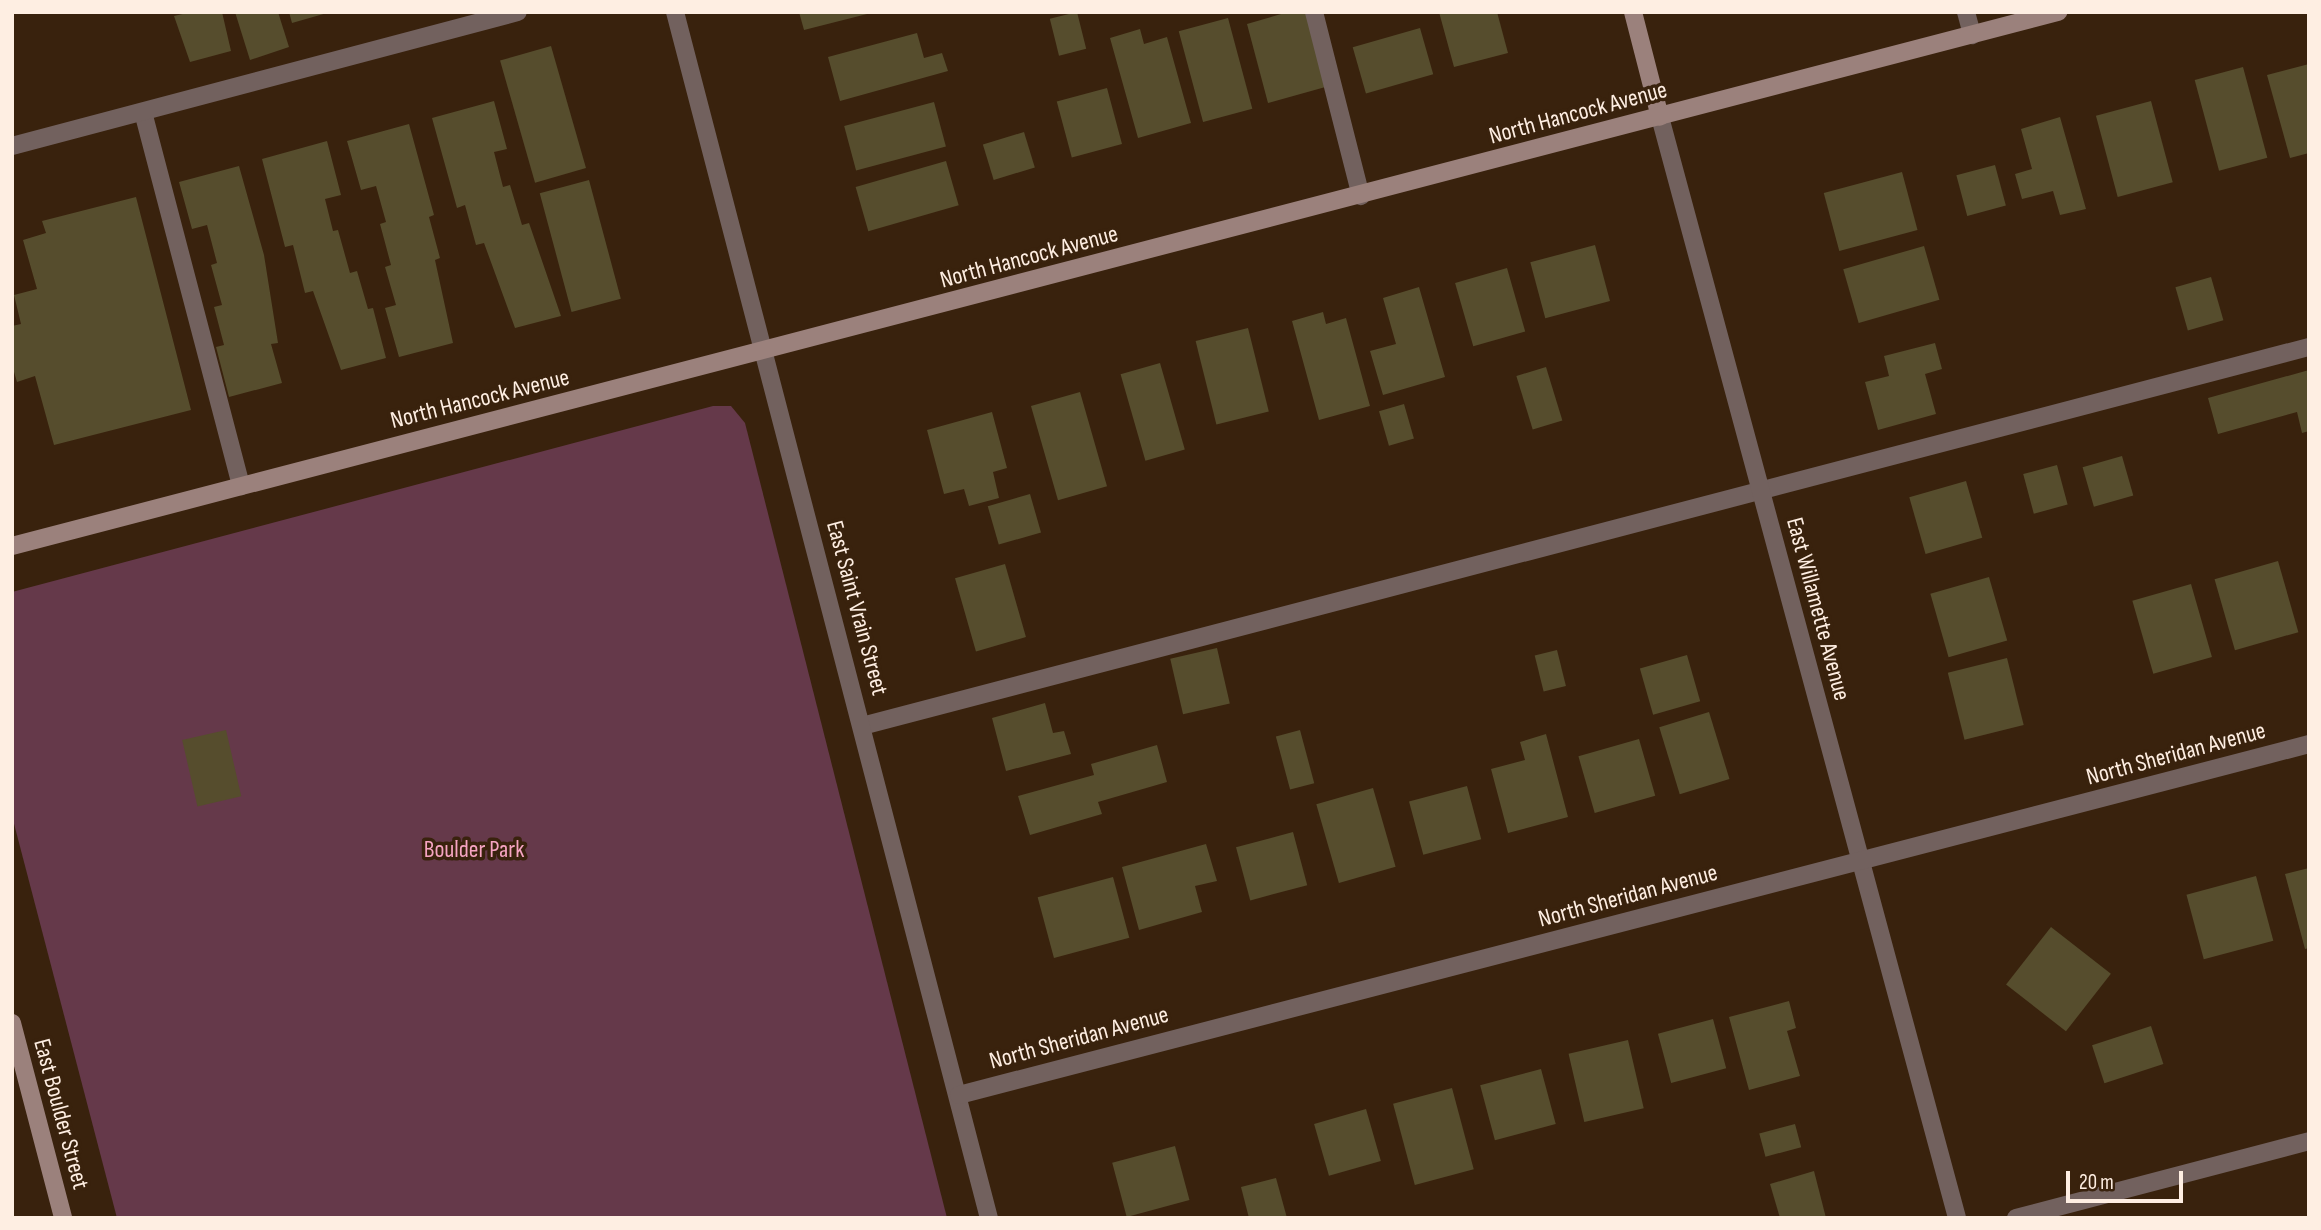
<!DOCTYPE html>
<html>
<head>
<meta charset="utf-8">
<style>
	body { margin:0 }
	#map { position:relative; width:2321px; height:1230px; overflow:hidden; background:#39220d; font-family:"Sofia Sans Condensed",sans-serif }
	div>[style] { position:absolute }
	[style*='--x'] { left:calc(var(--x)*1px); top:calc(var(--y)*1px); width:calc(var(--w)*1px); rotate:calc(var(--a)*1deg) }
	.green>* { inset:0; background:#65394a }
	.building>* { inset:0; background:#564d2d; transform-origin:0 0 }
	.lane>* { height:18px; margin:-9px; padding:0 9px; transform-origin:9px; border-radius:9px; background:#72615e }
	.street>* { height:18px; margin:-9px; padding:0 9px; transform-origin:9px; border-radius:9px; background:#72615e }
	.secondary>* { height:18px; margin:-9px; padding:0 9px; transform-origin:9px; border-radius:9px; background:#9b817c }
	span { translate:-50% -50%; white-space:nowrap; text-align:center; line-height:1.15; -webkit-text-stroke:7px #39220d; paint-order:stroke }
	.street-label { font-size:24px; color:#feeee2 }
	.park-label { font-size:24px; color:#f6a4c2 }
	.frame { position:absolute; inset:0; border:14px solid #feeee2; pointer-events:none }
	.scale { position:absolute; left:2066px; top:1171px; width:117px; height:32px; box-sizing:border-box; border:4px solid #feeee2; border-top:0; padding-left:9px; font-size:21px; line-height:24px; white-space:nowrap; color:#feeee2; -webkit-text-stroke:5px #39220d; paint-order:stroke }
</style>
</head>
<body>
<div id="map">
	<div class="green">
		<i style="clip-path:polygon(713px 406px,731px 406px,745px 423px,947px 1218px,117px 1218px,12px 816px,12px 592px)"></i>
	</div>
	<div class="building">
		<i style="clip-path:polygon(191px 12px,222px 12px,231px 51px,190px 62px,174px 16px)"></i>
		<i style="clip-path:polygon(235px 12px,278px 12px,289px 47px,250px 60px)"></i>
		<i style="clip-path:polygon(289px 12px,327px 12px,327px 13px,292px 23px)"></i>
		<i style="clip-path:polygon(799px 12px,870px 12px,871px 13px,804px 30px)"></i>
		<i style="left:1077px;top:12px;width:38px;height:28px;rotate:76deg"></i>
		<i style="clip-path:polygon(1288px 12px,1309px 12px,1329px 86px,1268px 103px,1247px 24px)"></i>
		<i style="clip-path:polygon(1439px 12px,1497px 12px,1508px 53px,1454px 67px)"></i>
		<i style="left:1228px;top:18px;width:94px;height:51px;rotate:75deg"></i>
		<i style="left:1420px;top:28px;width:48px;height:70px;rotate:74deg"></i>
		<i style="clip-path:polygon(1140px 29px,1144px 44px,1167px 37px,1191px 123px,1138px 138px,1110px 38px)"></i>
		<i style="clip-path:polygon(917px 33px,924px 58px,942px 53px,948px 71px,840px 101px,828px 57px)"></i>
		<i style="left:551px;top:46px;width:127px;height:53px;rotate:74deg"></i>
		<i style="clip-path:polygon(2309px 64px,2309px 153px,2290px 158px,2267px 75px)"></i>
		<i style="left:2243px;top:67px;width:94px;height:50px;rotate:75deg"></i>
		<i style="left:1107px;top:88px;width:58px;height:52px;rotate:75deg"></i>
		<i style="clip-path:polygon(494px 101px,507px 149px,494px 152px,503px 187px,510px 185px,522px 225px,529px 223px,561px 316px,515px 328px,484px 243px,476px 245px,465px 205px,457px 208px,432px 118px)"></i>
		<i style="left:2151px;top:101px;width:84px;height:57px;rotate:75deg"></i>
		<i style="left:934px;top:102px;width:46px;height:93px;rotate:75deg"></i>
		<i style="clip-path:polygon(2060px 117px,2086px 209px,2060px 215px,2053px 191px,2022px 199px,2015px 174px,2032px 169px,2021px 129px)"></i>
		<i style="clip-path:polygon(409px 124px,434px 215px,429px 217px,440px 258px,435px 260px,453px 343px,399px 357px,385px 308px,396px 305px,385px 267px,391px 265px,380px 224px,386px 222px,376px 186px,361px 190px,347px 141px)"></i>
		<i style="left:1024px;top:132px;width:37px;height:43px;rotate:73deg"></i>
		<i style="clip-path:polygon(327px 141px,341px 195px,325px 199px,333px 231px,338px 230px,350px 273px,357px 271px,368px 309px,373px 308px,386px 358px,341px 370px,313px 291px,305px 293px,293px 245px,285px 247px,262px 159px)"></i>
		<i style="left:946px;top:161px;width:46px;height:94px;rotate:74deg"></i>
		<i style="left:1995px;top:165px;width:42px;height:40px;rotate:75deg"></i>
		<i style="clip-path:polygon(239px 166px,264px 255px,278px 343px,271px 344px,282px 383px,229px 397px,216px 347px,224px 345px,214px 307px,222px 305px,211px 265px,217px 263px,207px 225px,192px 229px,179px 182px)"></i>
		<i style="left:1902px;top:172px;width:60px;height:81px;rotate:75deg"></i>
		<i style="left:589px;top:180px;width:123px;height:51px;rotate:75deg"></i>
		<i style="clip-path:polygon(136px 197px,191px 410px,54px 445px,35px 376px,17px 382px,12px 365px,12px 326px,21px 324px,14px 295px,37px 289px,23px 240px,46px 233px,42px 221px)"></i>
		<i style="left:1595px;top:245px;width:58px;height:67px;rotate:75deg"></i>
		<i style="left:1924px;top:246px;width:56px;height:84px;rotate:74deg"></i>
		<i style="left:1507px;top:268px;width:66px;height:54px;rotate:74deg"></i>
		<i style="left:2211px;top:277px;width:45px;height:37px;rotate:74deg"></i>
		<i style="clip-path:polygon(1419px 287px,1445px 377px,1383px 395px,1370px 351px,1396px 344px,1383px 298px)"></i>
		<i style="clip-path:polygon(1323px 312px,1326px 324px,1346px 318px,1370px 406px,1319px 420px,1292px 321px)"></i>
		<i style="left:1248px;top:328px;width:86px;height:54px;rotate:76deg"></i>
		<i style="clip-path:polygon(1935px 343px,1942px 369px,1925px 374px,1936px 414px,1878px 430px,1865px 382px,1889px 376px,1884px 356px)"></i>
		<i style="left:1160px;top:363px;width:90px;height:41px;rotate:74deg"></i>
		<i style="left:1546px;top:367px;width:56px;height:31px;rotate:73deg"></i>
		<i style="clip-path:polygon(2309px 370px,2309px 431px,2302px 433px,2297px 412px,2218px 434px,2208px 398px)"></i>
		<i style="left:1080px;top:392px;width:98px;height:51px;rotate:74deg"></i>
		<i style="left:1404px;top:404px;width:36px;height:26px;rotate:74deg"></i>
		<i style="clip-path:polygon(992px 412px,1007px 468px,993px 472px,999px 498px,969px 506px,964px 489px,944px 494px,927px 430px)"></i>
		<i style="left:2122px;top:456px;width:41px;height:41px;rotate:74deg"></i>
		<i style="left:2057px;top:465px;width:41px;height:35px;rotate:75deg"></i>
		<i style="left:1966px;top:481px;width:59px;height:59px;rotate:74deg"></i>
		<i style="left:1030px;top:494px;width:40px;height:44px;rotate:74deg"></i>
		<i style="left:2278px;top:561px;width:74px;height:66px;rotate:74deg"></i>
		<i style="left:1005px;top:564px;width:76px;height:52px;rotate:74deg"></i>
		<i style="left:1989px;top:577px;width:66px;height:61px;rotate:74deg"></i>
		<i style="left:2191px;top:584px;width:76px;height:61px;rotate:74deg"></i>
		<i style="left:1217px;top:648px;width:57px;height:48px;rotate:77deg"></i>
		<i style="left:1557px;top:650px;width:37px;height:23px;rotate:76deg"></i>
		<i style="left:1687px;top:655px;width:48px;height:49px;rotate:74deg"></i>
		<i style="left:2007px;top:658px;width:69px;height:61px;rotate:76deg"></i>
		<i style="clip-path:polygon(1045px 703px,1053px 733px,1064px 731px,1071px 754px,1006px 771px,992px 718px)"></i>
		<i style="left:1709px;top:712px;width:70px;height:52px;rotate:73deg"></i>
		<i style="left:226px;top:730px;width:68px;height:45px;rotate:77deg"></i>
		<i style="left:1300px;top:730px;width:55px;height:25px;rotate:75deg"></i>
		<i style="clip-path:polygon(1546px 734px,1568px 817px,1508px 833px,1491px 769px,1525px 760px,1520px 742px)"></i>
		<i style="left:1639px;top:739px;width:59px;height:63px;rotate:74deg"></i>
		<i style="clip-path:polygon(1157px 745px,1167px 782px,1098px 802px,1102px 814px,1030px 835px,1018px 796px,1094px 775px,1091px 764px)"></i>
		<i style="left:1467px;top:786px;width:55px;height:60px;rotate:75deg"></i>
		<i style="left:1373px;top:788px;width:82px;height:59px;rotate:74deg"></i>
		<i style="left:1293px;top:832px;width:55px;height:59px;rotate:75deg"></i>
		<i style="clip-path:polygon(1206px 844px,1217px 881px,1195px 886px,1202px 912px,1139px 930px,1122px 867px)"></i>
		<i style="clip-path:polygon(2309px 868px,2309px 948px,2305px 949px,2285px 874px)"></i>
		<i style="left:2256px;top:876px;width:67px;height:72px;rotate:75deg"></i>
		<i style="left:1113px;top:877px;width:63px;height:78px;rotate:75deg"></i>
		<i style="left:2051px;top:927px;width:76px;height:73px;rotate:38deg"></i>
		<i style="clip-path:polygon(1789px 1001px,1796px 1028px,1787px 1031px,1800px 1076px,1749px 1090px,1729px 1017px)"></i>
		<i style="left:1713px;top:1019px;width:51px;height:57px;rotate:75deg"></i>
		<i style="left:2151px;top:1026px;width:40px;height:62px;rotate:72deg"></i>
		<i style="left:1628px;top:1040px;width:70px;height:61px;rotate:77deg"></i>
		<i style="left:1541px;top:1069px;width:57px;height:63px;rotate:75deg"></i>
		<i style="left:1452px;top:1088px;width:84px;height:61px;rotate:75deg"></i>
		<i style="left:1366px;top:1109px;width:54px;height:54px;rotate:74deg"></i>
		<i style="left:1795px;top:1124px;width:24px;height:37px;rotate:75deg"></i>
		<i style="left:1175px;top:1146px;width:56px;height:65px;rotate:75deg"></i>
		<i style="clip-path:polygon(1814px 1171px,1826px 1218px,1780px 1218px,1770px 1184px)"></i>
		<i style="clip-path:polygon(1276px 1178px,1287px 1218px,1249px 1218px,1241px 1187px)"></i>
	</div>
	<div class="lane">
		<i style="--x:1314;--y:12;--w:190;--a:75.7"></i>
		<i style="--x:1966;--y:12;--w:24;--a:75"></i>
		<i style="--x:143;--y:112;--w:387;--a:75.3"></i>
		<i style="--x:12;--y:146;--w:523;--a:-14.83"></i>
		<i style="--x:862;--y:726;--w:1496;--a:-14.68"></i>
		<i style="--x:2016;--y:1218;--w:303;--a:-14.7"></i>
	</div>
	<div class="street">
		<i style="--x:675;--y:12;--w:1246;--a:75.41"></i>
		<i style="--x:1660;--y:117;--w:1140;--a:74.9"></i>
		<i style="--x:959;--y:1095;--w:1395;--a:-14.57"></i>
	</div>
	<div class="secondary">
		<i style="--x:1633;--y:12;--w:108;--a:75.6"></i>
		<i style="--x:12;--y:546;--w:2115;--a:-14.63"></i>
		<i style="--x:12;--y:1023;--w:202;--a:75.3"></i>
	</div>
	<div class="street-label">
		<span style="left:1578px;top:113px;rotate:-15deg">North Hancock Avenue</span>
		<span style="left:1029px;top:257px;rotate:-15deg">North Hancock Avenue</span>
		<span style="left:480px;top:399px;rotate:-14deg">North Hancock Avenue</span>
		<span style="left:857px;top:608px;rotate:75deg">East Saint Vrain Street</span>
		<span style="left:1818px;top:609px;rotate:75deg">East Willamette Avenue</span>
		<span style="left:2176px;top:754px;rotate:-15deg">North Sheridan Avenue</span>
		<span style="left:1628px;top:896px;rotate:-15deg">North Sheridan Avenue</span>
		<span style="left:1079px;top:1038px;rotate:-15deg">North Sheridan Avenue</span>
		<span style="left:61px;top:1114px;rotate:75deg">East Boulder Street</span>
	</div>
	<div class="park-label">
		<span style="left:474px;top:850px">Boulder Park</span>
	</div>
	<div class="frame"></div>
	<div class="scale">20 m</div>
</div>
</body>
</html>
